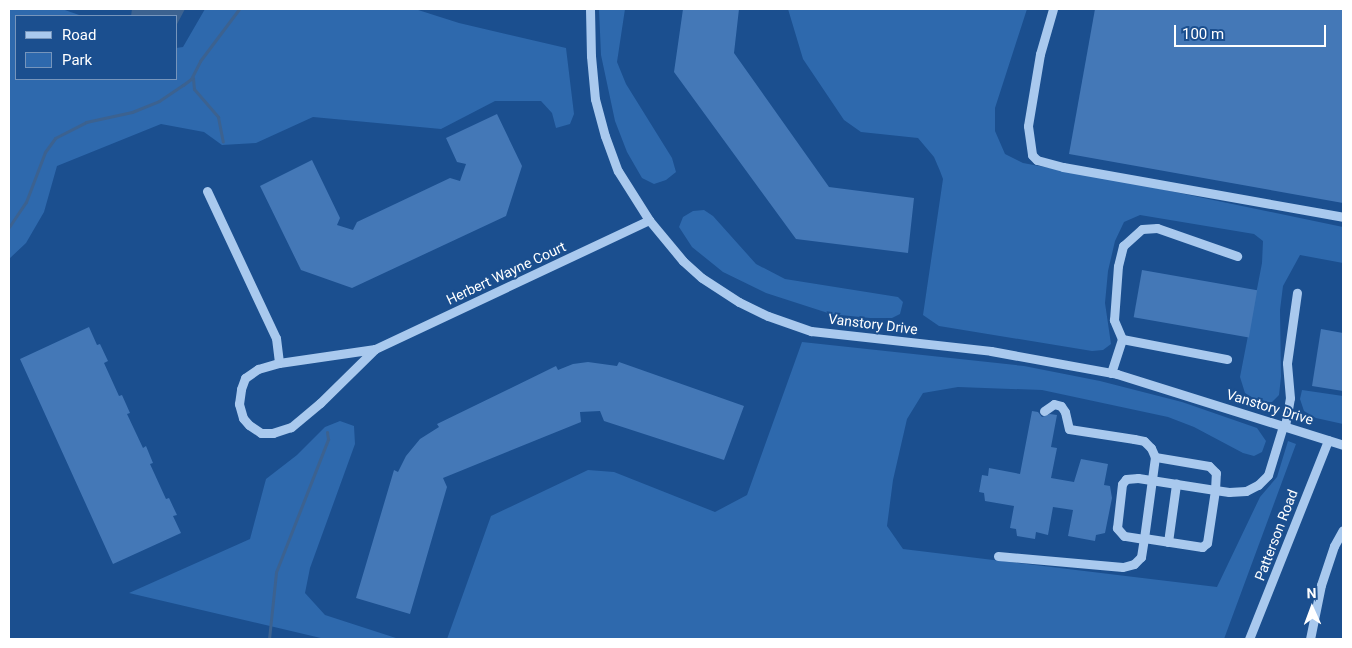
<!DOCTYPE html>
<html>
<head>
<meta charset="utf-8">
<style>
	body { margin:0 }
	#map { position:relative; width:1352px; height:648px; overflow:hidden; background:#1b4f8f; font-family:Roboto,sans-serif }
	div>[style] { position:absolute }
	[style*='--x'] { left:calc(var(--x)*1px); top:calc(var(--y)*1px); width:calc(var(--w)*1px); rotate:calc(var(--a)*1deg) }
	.green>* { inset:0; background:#2e69ad }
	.water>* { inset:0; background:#3c6290 }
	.stream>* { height:3px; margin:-1.5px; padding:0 1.5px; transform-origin:1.5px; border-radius:1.5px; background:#3c6290 }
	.building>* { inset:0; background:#4478b7; transform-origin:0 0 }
	.minor>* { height:9px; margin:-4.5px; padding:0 4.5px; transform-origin:4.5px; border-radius:4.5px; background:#a9c9ee }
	span { translate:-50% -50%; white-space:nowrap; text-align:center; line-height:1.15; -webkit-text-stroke:4px #1b4f8f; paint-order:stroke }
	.street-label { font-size:14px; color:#fff }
	.frame { position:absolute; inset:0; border:10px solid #fff; pointer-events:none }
	.legend { position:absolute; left:15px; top:15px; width:162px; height:65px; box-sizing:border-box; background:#1b4f8f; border:1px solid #7695bc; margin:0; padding:6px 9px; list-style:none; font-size:15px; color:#fff }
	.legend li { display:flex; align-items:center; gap:10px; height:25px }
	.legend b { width:25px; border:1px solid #7695bc }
	.north { position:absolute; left:1287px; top:583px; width:50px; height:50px; -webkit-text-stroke:4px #1b4f8f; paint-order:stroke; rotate:358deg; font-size:14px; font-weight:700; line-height:20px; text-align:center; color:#fff }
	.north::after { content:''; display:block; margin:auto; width:18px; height:22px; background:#fff; clip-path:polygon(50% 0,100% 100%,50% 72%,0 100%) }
	.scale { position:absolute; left:1174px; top:25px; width:152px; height:22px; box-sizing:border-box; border:2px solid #fff; border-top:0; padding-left:6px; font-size:15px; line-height:18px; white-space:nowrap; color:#fff; -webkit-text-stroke:4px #1b4f8f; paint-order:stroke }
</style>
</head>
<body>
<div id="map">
	<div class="green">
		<i style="clip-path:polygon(9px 9px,62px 9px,82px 16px,16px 16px,16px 79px,176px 79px,176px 48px,183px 47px,205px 9px,415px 9px,459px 23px,566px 48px,574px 114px,570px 124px,556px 128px,552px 113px,541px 101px,495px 101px,441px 129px,313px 117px,256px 143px,222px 145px,204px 132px,161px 124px,57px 166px,44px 212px,26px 243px,9px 259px)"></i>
		<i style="clip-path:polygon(599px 9px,625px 9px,617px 62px,626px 84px,672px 158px,676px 172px,666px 180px,654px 184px,642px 178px,627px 152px,615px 121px,601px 55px)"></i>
		<i style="clip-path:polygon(788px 9px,1027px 9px,995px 108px,995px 131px,1005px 154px,1023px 163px,1146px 186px,1343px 227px,1343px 263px,1300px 255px,1283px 286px,1280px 310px,1281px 377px,1279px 395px,1272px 402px,1260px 402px,1245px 393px,1240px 377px,1262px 263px,1263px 241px,1254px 234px,1140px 215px,1124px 222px,1115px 241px,1108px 271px,1105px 303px,1111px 344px,1103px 350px,1092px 351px,939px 326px,923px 315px,943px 179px,940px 171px,934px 157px,918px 138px,861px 132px,844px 120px,803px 59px)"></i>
		<i style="clip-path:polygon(704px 210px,713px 216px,756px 264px,785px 279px,898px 297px,903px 302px,900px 314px,892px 318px,870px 318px,831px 314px,766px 293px,723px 272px,692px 247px,679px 227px,683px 217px,693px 211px)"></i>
		<i style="clip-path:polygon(802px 342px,1024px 366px,1100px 381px,1182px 402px,1257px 428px,1266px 441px,1262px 452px,1254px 456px,1243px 453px,1194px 427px,1168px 417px,1042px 390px,958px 387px,923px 393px,907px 419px,893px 480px,887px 526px,903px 549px,1217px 587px,1260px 497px,1277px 477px,1288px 441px,1296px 444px,1224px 639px,447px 639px,491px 516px,588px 470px,614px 472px,715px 512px,747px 495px)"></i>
		<i style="clip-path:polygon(1302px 390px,1343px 396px,1343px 424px,1316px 418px,1304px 411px,1300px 399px)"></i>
		<i style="clip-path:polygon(340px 421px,354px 426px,355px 444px,310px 568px,305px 593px,325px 615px,399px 639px,325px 639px,129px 593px,250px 539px,266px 479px,297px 455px,325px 427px)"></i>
	</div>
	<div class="water">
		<i style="clip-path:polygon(132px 9px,185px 9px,176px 26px,176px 16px,131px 16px)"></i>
	</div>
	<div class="stream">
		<i style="--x:193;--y:78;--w:11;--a:85"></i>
		<i style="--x:194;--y:89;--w:37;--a:49"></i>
		<i style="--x:218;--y:117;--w:25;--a:79"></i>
		<i style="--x:9;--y:227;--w:30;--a:-56"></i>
		<i style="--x:26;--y:202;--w:53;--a:-69.2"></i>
		<i style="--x:45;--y:152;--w:17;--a:-54"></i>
		<i style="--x:55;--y:138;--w:35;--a:-27"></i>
		<i style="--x:86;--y:122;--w:47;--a:-12.3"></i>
		<i style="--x:132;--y:112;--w:29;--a:-22"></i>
		<i style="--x:159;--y:101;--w:29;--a:-34"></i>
		<i style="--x:183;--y:85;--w:10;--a:-37"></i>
		<i style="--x:191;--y:79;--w:20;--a:-63"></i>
		<i style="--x:200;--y:61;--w:65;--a:-53.1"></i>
		<i style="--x:269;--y:639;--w:67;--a:-84"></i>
		<i style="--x:276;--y:572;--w:143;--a:-68.6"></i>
		<i style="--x:328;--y:439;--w:7;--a:-98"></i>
	</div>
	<div class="building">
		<i style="clip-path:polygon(683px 9px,739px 9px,734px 53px,829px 187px,914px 198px,908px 253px,796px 239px,674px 72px)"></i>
		<i style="clip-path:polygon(1095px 9px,1343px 9px,1343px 203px,1069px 154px)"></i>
		<i style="clip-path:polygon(497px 114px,522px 166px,506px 216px,352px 288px,301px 270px,260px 186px,312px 160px,340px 218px,337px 225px,353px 230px,357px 222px,450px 178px,460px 181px,466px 164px,457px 162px,446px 138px)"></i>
		<i style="left:1142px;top:270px;width:117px;height:48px;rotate:10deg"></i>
		<i style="clip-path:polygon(89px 327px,97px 345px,100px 344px,108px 361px,104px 363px,119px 396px,122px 395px,130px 413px,127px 414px,143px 448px,146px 446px,153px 463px,150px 464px,166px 499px,169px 498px,177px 515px,173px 516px,181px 533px,113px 564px,20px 359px)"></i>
		<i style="clip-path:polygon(1321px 329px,1343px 333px,1343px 391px,1312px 386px)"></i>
		<i style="clip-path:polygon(588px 362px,617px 366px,619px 362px,744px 406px,724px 460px,604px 421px,600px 411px,580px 412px,581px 422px,443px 478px,447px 487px,410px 614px,356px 598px,394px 470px,398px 472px,406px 456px,420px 439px,439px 427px,437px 424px,556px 366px,558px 370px,573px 364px)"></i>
		<i style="clip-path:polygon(1032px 411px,1038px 412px,1042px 417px,1050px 414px,1057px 415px,1051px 447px,1057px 448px,1051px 478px,1074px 482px,1081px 459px,1108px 464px,1104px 485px,1110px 486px,1112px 498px,1105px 533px,1096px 535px,1095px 541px,1068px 536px,1073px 510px,1053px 507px,1048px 535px,1036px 532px,1035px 539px,1017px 536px,1016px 529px,1010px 528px,1014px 506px,985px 501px,984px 493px,979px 492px,982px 475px,988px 476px,989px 468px,1020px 474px)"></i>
	</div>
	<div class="minor">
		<i style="--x:590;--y:9;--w:47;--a:88.8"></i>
		<i style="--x:591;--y:56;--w:43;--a:84.7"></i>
		<i style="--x:595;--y:99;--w:38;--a:75"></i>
		<i style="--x:605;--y:136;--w:37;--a:70"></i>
		<i style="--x:618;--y:171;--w:58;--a:57.7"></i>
		<i style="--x:649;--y:220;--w:53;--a:50.3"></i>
		<i style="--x:683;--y:261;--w:25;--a:42"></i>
		<i style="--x:702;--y:278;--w:44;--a:33"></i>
		<i style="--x:739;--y:302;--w:32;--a:26"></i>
		<i style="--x:768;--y:316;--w:46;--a:19.2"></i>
		<i style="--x:811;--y:331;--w:181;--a:6.3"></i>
		<i style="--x:991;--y:351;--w:128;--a:10.3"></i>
		<i style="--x:1117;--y:374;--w:237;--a:17.4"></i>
		<i style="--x:1053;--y:9;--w:47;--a:106.1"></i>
		<i style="--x:1040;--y:54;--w:73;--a:99.5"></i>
		<i style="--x:1028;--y:126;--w:29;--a:82"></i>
		<i style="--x:1032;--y:155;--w:7;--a:45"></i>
		<i style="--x:1037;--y:160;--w:27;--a:15"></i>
		<i style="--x:1063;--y:167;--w:284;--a:10.1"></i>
		<i style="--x:207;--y:191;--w:162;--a:64.9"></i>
		<i style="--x:276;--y:338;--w:25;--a:83"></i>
		<i style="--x:1122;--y:339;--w:21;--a:-113"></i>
		<i style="--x:1114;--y:320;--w:54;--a:-85.8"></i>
		<i style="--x:1118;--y:266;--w:21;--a:-76"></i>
		<i style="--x:1123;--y:246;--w:25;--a:-42"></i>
		<i style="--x:1142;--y:229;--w:15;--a:-4"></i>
		<i style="--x:1157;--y:228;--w:85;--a:19.3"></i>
		<i style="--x:375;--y:349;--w:77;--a:135.5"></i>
		<i style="--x:320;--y:403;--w:38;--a:140"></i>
		<i style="--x:291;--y:427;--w:19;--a:162"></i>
		<i style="--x:273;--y:433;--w:12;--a:180"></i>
		<i style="--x:261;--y:433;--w:14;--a:-146"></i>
		<i style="--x:249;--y:425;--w:9;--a:-131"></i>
		<i style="--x:243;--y:418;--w:15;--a:-106"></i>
		<i style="--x:239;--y:404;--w:15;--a:-82"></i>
		<i style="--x:241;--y:389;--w:12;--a:-70"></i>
		<i style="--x:245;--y:378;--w:16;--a:-35"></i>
		<i style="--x:258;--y:369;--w:22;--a:-16"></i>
		<i style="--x:279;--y:363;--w:97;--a:-8.3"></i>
		<i style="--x:375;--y:349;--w:303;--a:-25.2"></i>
		<i style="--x:1111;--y:373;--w:36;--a:-72"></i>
		<i style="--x:1122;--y:339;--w:107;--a:10.8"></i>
		<i style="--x:1044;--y:411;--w:12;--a:-35"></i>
		<i style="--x:1054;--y:404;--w:7;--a:16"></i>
		<i style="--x:1061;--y:406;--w:7;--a:56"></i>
		<i style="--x:1065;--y:412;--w:17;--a:77"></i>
		<i style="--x:1069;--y:429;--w:66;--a:8.7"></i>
		<i style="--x:1134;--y:439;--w:10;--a:11"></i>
		<i style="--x:1144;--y:441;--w:10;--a:45"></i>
		<i style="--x:1151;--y:448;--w:10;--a:66"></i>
		<i style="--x:1155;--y:457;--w:82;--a:97.7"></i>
		<i style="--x:1285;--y:426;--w:28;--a:-80"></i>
		<i style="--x:1290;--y:398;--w:35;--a:-95"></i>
		<i style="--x:1287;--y:363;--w:71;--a:-81.9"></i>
		<i style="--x:1144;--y:539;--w:20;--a:-171"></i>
		<i style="--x:1124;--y:536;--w:11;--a:-131"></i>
		<i style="--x:1117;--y:528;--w:44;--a:-83.5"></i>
		<i style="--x:1122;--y:484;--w:6;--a:-51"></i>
		<i style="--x:1126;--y:479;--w:12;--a:-5"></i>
		<i style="--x:1138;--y:478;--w:78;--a:8.9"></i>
		<i style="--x:1215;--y:490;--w:17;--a:-87"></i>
		<i style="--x:1216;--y:473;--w:10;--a:-135"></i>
		<i style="--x:1209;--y:466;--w:55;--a:-170.5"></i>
		<i style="--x:1168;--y:542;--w:59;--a:-82.1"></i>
		<i style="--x:998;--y:556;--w:125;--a:5"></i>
		<i style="--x:1123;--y:567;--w:11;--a:-15"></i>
		<i style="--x:1134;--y:564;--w:10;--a:-45"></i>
		<i style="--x:1141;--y:557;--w:19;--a:-81"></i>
		<i style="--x:1144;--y:538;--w:59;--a:8.8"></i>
		<i style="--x:1202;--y:547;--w:6;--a:-39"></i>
		<i style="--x:1207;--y:543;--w:54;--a:-81.4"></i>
		<i style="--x:1215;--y:490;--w:14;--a:8"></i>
		<i style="--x:1229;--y:492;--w:17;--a:-3"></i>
		<i style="--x:1246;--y:491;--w:13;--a:-27"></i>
		<i style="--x:1258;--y:485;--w:14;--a:-45"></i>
		<i style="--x:1268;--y:475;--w:51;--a:-73"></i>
		<i style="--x:1249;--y:639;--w:214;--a:-68.3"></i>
		<i style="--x:1310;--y:639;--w:55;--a:-78.5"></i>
		<i style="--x:1321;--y:585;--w:41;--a:-71.6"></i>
		<i style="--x:1334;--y:546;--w:18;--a:-61"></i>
	</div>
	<div class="street-label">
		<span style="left:506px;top:273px;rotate:-25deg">Herbert Wayne Court</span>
		<span style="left:873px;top:324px;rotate:7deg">Vanstory Drive</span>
		<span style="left:1270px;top:407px;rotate:17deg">Vanstory Drive</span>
		<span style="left:1276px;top:535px;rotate:-69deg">Patterson Road</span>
	</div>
	<div class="frame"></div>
	<ul class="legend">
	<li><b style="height:6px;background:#a9c9ee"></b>Road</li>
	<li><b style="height:14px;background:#2e69ad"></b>Park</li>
	</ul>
	<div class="north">N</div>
	<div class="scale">100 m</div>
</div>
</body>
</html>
